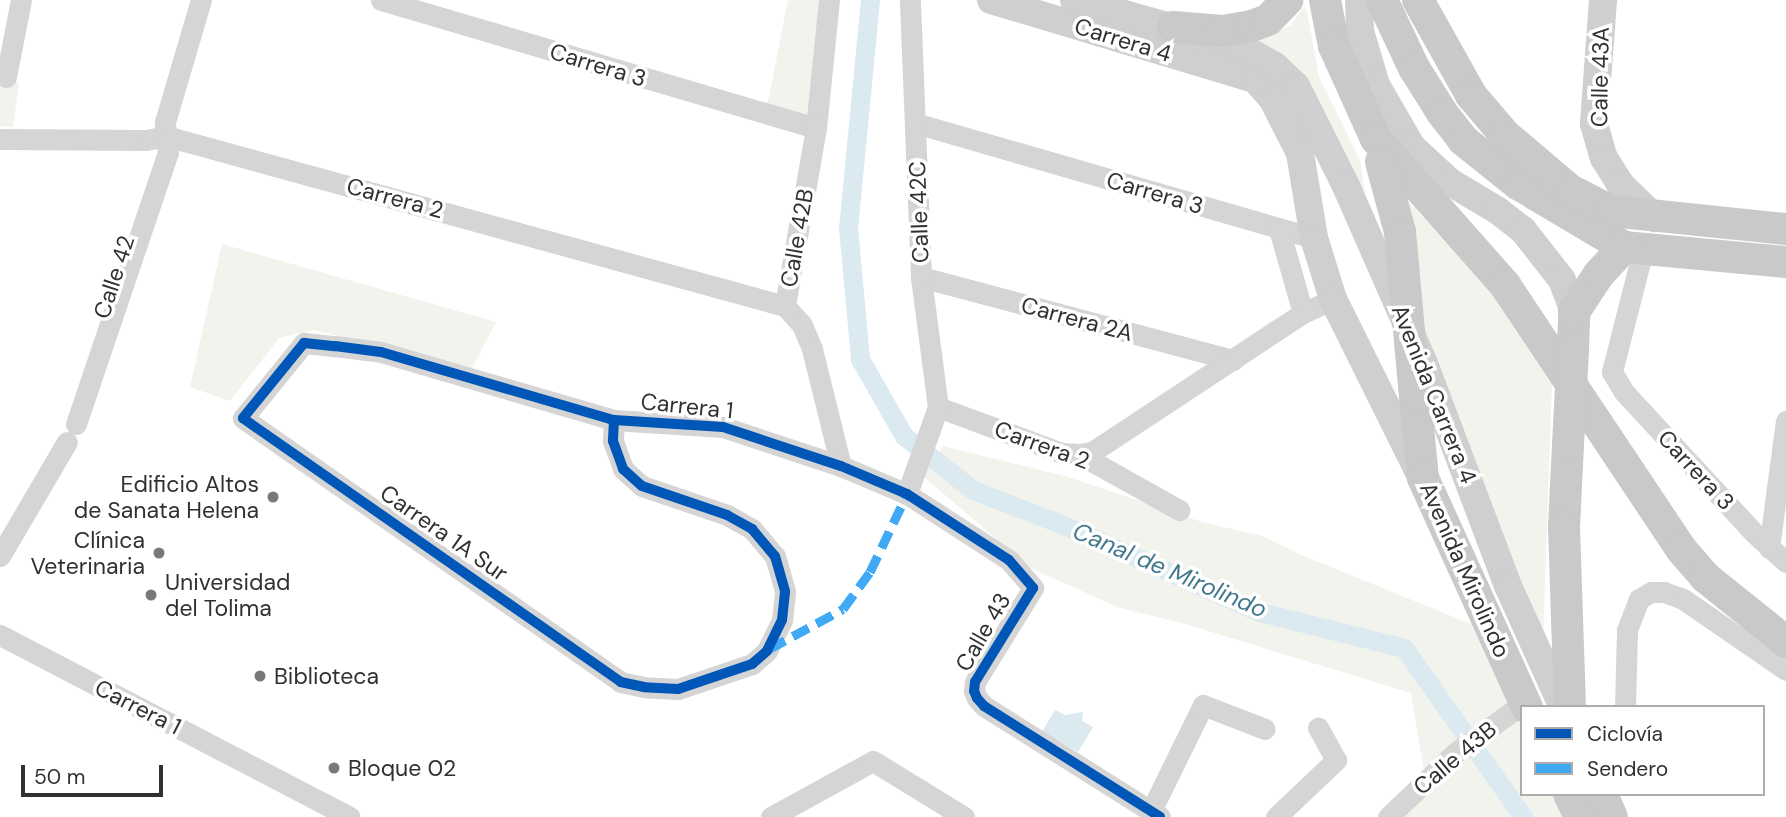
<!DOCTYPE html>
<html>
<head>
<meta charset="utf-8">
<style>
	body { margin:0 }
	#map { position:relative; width:1786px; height:817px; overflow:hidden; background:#fff; font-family:"DM Sans",sans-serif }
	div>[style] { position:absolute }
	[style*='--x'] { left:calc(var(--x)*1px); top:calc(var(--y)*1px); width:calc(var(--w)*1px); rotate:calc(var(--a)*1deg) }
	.green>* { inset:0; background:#f1f3ec }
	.water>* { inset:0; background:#dbe9f0 }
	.canal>* { height:19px; margin:-9.5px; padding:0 9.5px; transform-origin:9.5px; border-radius:9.5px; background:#dbe9f0 }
	.street>* { height:21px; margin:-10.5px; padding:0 10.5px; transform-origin:10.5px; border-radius:10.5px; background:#d5d5d5 }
	.secondary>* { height:28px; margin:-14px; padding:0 14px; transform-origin:14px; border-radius:14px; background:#cfcfcf }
	.primary>* { height:32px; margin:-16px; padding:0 16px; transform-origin:16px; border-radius:16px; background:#c9c9c9 }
	.primary-bridge>* { height:32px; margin:-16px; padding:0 16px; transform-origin:16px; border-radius:16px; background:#c9c9c9 }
	.quiet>* { height:9px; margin-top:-4.5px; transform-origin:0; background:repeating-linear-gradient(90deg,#3fa9f5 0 18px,transparent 0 27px) }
	.cycleway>* { height:10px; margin:-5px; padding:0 5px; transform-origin:5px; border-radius:5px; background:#0057b8 }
	.dots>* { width:19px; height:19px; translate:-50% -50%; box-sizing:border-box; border:4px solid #fff; border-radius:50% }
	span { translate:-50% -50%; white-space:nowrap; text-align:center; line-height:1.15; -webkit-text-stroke:7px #fff; paint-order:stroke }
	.street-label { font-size:23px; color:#313131 }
	.poi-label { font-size:23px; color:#313131 }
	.right { translate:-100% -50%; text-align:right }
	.left { translate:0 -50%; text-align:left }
	.water-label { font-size:24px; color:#43798f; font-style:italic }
	.legend { position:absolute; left:1520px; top:705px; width:245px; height:91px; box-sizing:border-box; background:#fff; border:2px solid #adadad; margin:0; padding:9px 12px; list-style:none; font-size:21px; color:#313131 }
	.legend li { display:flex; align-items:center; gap:14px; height:35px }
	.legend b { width:35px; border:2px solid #adadad }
	.scale { position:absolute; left:21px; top:765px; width:142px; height:32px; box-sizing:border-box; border:4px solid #313131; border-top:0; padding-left:9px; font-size:21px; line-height:24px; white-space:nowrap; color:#313131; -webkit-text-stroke:5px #fff; paint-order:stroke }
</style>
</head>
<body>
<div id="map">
	<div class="green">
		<i style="clip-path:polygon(788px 0,828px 0,815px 126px,766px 112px)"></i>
		<i style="clip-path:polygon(1304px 7px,1307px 11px,1319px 77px,1360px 160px,1371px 234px,1247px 45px,1291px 25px)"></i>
		<i style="clip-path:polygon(0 80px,19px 83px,13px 127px,0 126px)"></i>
		<i style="clip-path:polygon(1397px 189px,1484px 283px,1552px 385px,1543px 639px,1425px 347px)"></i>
		<i style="clip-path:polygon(222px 244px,496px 322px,472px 368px,314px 330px,279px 338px,230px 401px,190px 387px)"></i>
		<i style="clip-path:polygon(943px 446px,1068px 477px,1202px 522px,1262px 536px,1306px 557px,1471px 624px,1522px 725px,1522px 794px,1557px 794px,1568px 817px,1389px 817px,1425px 776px,1411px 693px,1185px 624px,1120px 608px,1030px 568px,923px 476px)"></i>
	</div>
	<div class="water">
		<i style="clip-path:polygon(1055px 710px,1065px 715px,1083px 712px,1082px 721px,1093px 727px,1078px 752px,1042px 732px)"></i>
	</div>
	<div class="canal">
		<i style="--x:870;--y:0;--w:228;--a:95.5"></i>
		<i style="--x:848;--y:227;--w:133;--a:84.8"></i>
		<i style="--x:860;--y:359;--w:89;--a:60.3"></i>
		<i style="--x:904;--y:436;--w:88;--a:38"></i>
		<i style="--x:973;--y:490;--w:94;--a:21.1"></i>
		<i style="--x:1061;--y:524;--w:218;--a:23.9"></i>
		<i style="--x:1260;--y:612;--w:148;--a:14"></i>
		<i style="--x:1404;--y:648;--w:207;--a:54.8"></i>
	</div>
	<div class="street">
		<i style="--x:381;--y:0;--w:453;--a:16.4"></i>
		<i style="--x:829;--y:0;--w:129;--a:95.8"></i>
		<i style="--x:816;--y:128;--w:181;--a:99.9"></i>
		<i style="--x:785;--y:306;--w:25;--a:48"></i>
		<i style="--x:802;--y:325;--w:26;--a:67"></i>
		<i style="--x:812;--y:349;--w:121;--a:76.1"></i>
		<i style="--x:6;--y:77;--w:78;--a:-79"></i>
		<i style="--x:915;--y:123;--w:415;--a:16.1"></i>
		<i style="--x:0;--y:139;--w:146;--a:0.4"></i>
		<i style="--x:146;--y:140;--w:20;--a:-11"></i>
		<i style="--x:166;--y:136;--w:642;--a:15.36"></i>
		<i style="--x:1279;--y:229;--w:87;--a:74.1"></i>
		<i style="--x:1643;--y:250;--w:126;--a:104.3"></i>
		<i style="--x:1612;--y:372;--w:23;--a:59"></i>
		<i style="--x:1624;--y:392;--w:192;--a:47.3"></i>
		<i style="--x:1754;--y:533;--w:43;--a:42.2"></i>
		<i style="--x:921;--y:277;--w:323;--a:14.9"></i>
		<i style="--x:938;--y:407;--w:132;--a:20.4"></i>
		<i style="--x:1062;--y:453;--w:17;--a:3"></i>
		<i style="--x:1079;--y:454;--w:115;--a:29.2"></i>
		<i style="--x:614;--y:420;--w:21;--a:93"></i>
		<i style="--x:613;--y:441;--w:30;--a:70"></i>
		<i style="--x:623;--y:469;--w:25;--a:42"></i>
		<i style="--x:642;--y:486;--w:90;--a:18.8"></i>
		<i style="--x:727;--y:515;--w:29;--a:29"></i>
		<i style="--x:752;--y:529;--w:35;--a:50"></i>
		<i style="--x:775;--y:556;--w:37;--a:74"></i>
		<i style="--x:785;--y:592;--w:28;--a:96"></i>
		<i style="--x:782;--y:620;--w:34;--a:116"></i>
		<i style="--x:767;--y:651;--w:20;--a:139"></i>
		<i style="--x:752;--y:664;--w:78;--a:161.3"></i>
		<i style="--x:678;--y:689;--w:34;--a:-177"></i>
		<i style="--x:644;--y:687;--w:24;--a:-168"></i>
		<i style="--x:621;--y:682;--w:461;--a:-145.1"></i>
		<i style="--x:243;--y:418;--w:97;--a:-50.9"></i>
		<i style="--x:304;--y:343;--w:31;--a:6"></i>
		<i style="--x:335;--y:346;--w:46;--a:7.4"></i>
		<i style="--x:381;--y:352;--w:243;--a:16.3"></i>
		<i style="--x:614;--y:420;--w:109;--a:3.7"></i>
		<i style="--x:723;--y:427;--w:124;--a:18.3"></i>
		<i style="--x:841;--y:466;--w:72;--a:23"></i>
		<i style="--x:907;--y:494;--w:121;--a:32.9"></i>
		<i style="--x:1009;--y:560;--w:37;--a:49"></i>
		<i style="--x:1033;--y:588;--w:110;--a:121.7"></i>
		<i style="--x:975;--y:682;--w:9;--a:96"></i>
		<i style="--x:974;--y:691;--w:8;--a:67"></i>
		<i style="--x:977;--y:698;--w:11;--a:49"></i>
		<i style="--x:984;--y:706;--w:208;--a:32.2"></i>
		<i style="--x:76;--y:424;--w:287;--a:-71.3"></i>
		<i style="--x:168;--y:152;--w:30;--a:-96"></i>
		<i style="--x:165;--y:122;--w:127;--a:-73.6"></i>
		<i style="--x:1079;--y:454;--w:13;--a:-9"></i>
		<i style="--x:1092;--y:452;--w:253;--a:-33.4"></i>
		<i style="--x:1303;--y:313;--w:33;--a:-25"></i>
		<i style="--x:907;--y:494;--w:92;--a:-70.4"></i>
		<i style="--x:938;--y:407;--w:131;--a:-97.5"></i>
		<i style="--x:921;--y:277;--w:277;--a:-92.3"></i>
		<i style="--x:1769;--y:548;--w:128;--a:-82.4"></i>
		<i style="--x:0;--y:556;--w:132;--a:-59.6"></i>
		<i style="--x:0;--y:635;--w:394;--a:27.5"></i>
		<i style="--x:1625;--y:707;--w:77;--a:-88.5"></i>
		<i style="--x:1627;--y:630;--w:33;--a:-69"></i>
		<i style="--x:1639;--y:599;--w:14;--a:-30"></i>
		<i style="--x:1651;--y:592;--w:13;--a:0"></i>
		<i style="--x:1664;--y:592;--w:20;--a:20"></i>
		<i style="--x:1683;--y:599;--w:125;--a:34.6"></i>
		<i style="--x:1151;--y:811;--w:118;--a:-63.9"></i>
		<i style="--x:1203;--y:705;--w:66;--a:21.2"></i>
		<i style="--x:771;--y:817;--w:116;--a:-28.8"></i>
		<i style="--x:873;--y:761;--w:107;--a:31.6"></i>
		<i style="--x:1276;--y:817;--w:83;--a:-43.5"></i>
		<i style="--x:1336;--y:760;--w:37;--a:-119"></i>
		<i style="--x:1388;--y:817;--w:93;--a:-43.7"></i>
		<i style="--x:1455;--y:753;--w:87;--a:-36.1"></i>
	</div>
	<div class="secondary">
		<i style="--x:991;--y:0;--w:276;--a:16.7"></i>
		<i style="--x:1255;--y:79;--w:28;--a:49"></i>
		<i style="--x:1273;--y:100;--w:59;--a:63"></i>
		<i style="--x:1300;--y:153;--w:86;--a:80.6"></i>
		<i style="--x:1314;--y:238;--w:64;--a:72.7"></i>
		<i style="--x:1333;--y:299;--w:195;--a:63.6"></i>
		<i style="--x:1074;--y:0;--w:171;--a:15.6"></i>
		<i style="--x:1239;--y:46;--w:41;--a:29.1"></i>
		<i style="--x:1275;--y:66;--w:29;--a:44"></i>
		<i style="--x:1296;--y:86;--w:112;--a:63.4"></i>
		<i style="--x:1346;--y:186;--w:191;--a:66.3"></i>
		<i style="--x:1423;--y:361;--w:241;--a:69.3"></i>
		<i style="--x:1508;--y:586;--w:133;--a:65.6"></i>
		<i style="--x:1359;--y:0;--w:31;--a:88"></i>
		<i style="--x:1360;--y:31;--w:56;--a:73.5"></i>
		<i style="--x:1376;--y:85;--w:72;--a:59.9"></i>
		<i style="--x:1412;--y:147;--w:52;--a:42.6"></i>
		<i style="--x:1450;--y:182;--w:55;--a:30.8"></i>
		<i style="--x:1497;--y:210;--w:33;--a:38"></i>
		<i style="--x:1523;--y:230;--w:63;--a:52"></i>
		<i style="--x:1562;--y:280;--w:34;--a:69"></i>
		<i style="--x:1603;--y:0;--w:124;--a:94.2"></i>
		<i style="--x:1594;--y:124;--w:35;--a:74"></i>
		<i style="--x:1604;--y:158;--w:31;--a:58"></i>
		<i style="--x:1620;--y:184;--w:49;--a:44.2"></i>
	</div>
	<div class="primary">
		<i style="--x:1325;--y:0;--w:47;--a:78.9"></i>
		<i style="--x:1334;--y:46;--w:102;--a:65.7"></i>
		<i style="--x:1376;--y:139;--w:195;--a:48.5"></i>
		<i style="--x:1505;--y:285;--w:317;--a:56.3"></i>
		<i style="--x:1681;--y:549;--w:37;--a:49"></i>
		<i style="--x:1705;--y:577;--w:104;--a:38.7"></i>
		<i style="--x:1382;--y:0;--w:75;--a:64.8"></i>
		<i style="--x:1414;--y:68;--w:54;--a:57.8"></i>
		<i style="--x:1443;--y:114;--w:33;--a:52"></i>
		<i style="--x:1463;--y:140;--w:70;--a:38.7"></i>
		<i style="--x:1518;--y:184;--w:123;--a:30.7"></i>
		<i style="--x:1624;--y:247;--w:163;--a:5.3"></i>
		<i style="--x:1418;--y:0;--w:109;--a:60.8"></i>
		<i style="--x:1471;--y:95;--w:52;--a:49.6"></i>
		<i style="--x:1505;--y:135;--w:85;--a:40.2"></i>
		<i style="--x:1570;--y:190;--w:46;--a:27.1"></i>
		<i style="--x:1611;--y:211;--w:176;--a:5.9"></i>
		<i style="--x:1173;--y:27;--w:50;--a:4.6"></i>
		<i style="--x:1223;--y:31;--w:29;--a:-10"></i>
		<i style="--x:1252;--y:26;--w:17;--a:-21"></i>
		<i style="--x:1268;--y:20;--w:28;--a:-46"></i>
		<i style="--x:1573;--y:349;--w:37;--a:-88"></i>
		<i style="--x:1574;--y:312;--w:45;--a:-56.7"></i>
		<i style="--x:1599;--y:274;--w:37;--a:-47"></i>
		<i style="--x:1415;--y:397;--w:81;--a:84.4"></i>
		<i style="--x:1423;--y:478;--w:252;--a:65.6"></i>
		<i style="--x:1568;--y:445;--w:82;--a:92.8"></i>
		<i style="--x:1564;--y:527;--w:180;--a:88.1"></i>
		<i style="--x:1569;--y:794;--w:25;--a:64"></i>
		<i style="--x:1602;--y:794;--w:25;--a:67"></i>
	</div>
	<div class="primary-bridge">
		<i style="--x:1381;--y:162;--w:73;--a:74.8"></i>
		<i style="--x:1400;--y:232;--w:166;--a:84.8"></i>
		<i style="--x:1568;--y:445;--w:96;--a:-87"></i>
	</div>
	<div class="quiet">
		<i style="--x:769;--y:649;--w:84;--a:-28.4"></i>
		<i style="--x:843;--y:609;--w:46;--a:-53.9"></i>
		<i style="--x:870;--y:572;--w:86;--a:-64.6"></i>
	</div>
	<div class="cycleway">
		<i style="--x:614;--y:420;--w:21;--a:93"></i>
		<i style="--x:613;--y:441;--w:30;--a:70"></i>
		<i style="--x:623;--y:469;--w:25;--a:42"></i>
		<i style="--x:642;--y:486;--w:90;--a:18.8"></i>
		<i style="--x:727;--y:515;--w:29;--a:29"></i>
		<i style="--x:752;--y:529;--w:35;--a:50"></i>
		<i style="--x:775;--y:556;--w:37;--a:74"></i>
		<i style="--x:785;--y:592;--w:28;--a:96"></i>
		<i style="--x:782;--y:620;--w:34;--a:116"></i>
		<i style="--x:767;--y:651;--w:20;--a:139"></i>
		<i style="--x:752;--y:664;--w:78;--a:161.3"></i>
		<i style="--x:678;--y:689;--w:34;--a:-177"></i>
		<i style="--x:644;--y:687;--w:24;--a:-168"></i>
		<i style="--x:621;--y:682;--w:461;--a:-145.1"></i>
		<i style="--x:243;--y:418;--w:97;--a:-50.9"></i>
		<i style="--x:304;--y:343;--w:31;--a:6"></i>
		<i style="--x:335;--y:346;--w:46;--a:7.4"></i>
		<i style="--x:381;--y:352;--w:243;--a:16.3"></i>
		<i style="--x:614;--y:420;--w:109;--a:3.7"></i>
		<i style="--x:723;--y:427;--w:124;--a:18.3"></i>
		<i style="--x:841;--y:466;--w:72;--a:23"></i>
		<i style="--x:907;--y:494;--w:121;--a:32.9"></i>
		<i style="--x:1009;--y:560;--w:37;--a:49"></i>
		<i style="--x:1033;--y:588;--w:110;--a:121.7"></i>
		<i style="--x:975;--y:682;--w:9;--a:96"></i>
		<i style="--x:974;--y:691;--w:8;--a:67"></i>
		<i style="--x:977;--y:698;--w:11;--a:49"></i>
		<i style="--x:984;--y:706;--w:208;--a:32.2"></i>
	</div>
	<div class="dots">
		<i style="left:273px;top:497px;background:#797979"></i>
		<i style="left:159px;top:553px;background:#797979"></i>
		<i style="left:151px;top:595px;background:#797979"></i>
		<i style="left:260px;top:676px;background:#797979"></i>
		<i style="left:334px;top:768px;background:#797979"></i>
	</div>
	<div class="street-label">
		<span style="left:1123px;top:40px;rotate:17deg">Carrera 4</span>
		<span style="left:598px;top:65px;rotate:17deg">Carrera 3</span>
		<span style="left:1600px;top:77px;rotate:-89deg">Calle 43A</span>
		<span style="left:1155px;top:193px;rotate:16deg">Carrera 3</span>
		<span style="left:395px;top:198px;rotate:15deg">Carrera 2</span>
		<span style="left:919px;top:212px;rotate:-92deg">Calle 42C</span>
		<span style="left:797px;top:238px;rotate:-80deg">Calle 42B</span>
		<span style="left:114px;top:277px;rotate:-72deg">Calle 42</span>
		<span style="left:1077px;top:319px;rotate:15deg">Carrera 2A</span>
		<span style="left:1434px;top:394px;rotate:68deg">Avenida Carrera 4</span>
		<span style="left:687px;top:406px;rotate:6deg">Carrera 1</span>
		<span style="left:1042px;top:445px;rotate:20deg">Carrera 2</span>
		<span style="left:1696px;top:470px;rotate:47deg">Carrera 3</span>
		<span style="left:444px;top:533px;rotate:35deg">Carrera 1A Sur</span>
		<span style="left:1465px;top:570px;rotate:66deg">Avenida Mirolindo</span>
		<span style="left:983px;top:632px;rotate:-60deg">Calle 43</span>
		<span style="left:138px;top:707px;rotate:27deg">Carrera 1</span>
		<span style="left:1455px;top:758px;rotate:-40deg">Calle 43B</span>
	</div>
	<div class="poi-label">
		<span class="right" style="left:259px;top:497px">Edificio Altos<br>de Sanata Helena</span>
		<span class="right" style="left:145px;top:553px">Clínica<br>Veterinaria</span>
		<span class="left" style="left:165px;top:595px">Universidad<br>del Tolima</span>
		<span class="left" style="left:274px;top:676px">Biblioteca</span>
		<span class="left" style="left:348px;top:768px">Bloque 02</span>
	</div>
	<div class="water-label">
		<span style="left:1170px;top:570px;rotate:23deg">Canal de Mirolindo</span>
	</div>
	<ul class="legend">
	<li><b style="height:9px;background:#0057b8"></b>Ciclovía</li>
	<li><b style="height:9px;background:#3fa9f5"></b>Sendero</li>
	</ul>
	<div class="scale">50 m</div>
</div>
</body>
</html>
